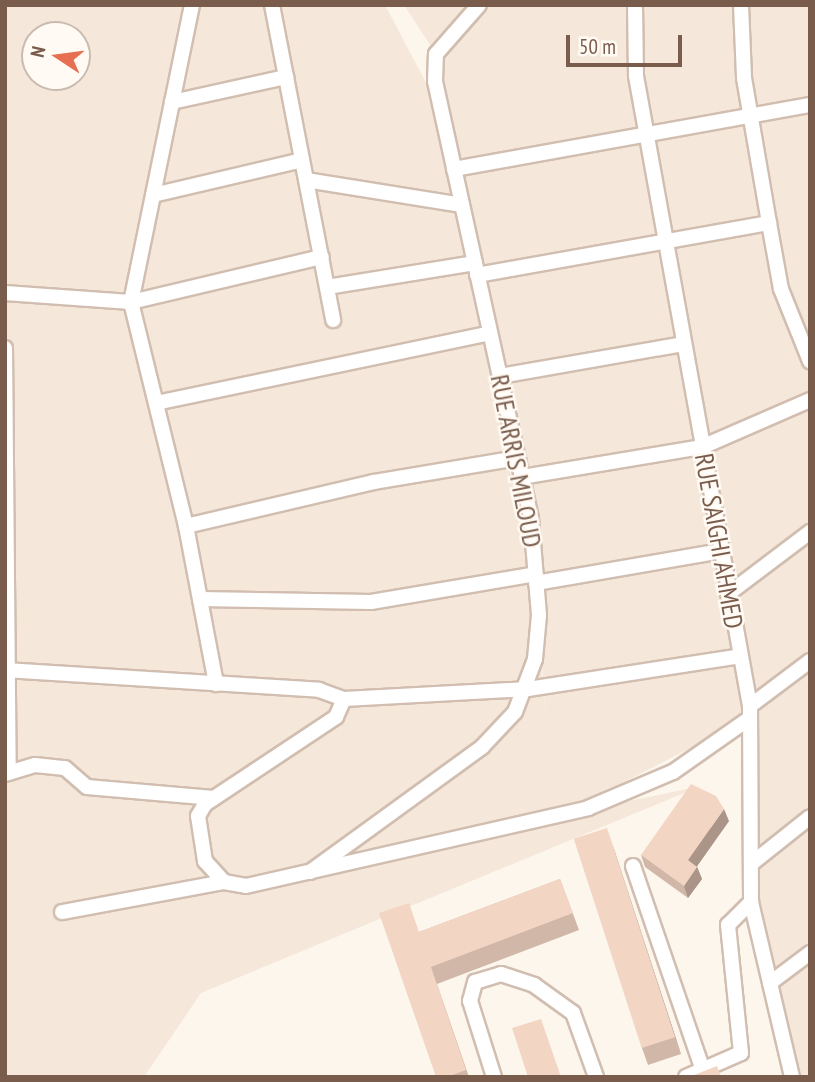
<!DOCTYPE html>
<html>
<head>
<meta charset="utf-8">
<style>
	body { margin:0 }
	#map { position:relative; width:815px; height:1082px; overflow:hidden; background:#fdf6ec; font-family:"PT Sans Narrow",sans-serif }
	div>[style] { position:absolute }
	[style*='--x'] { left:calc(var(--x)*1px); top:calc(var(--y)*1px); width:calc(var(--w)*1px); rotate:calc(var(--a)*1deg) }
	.residential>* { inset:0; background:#f5e8da }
	.roads { filter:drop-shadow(2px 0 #d1beb0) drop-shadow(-2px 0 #d1beb0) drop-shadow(0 2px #d1beb0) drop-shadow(0 -2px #d1beb0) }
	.street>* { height:14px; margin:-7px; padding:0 7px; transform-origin:7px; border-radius:7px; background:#fff }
	.wall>* { inset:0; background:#d1b7a8 }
	.shaded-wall>* { inset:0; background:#aa9588 }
	.building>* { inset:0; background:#f3d5c3; transform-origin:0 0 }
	span { translate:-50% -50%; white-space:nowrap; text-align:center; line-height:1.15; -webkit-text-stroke:5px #fffaf3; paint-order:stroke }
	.street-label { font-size:26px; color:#7a5c4d }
	.frame { position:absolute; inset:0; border:7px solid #7a5c4d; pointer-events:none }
	.north { position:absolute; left:21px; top:21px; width:70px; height:70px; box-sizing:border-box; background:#fffaf3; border:2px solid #cabbb1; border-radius:50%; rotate:283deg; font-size:19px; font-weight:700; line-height:28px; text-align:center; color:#7a5c4d }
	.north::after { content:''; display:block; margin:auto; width:24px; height:32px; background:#e76f51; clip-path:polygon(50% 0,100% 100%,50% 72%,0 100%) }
	.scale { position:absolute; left:566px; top:35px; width:116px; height:32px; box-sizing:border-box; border:4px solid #7a5c4d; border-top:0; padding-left:9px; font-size:21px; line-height:24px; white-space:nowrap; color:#7a5c4d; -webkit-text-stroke:5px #fffaf3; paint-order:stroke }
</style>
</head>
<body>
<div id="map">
	<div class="residential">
		<i style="clip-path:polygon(evenodd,5px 5px,385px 5px,441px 111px,436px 54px,404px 5px,810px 5px,810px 1077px,790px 1077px,752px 923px,749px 718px,558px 816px,701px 786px,201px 993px,144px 1077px,5px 1077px,5px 5px,35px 35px,77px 35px,77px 77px,35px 77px,35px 35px,5px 5px,529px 528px,533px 543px,546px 719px,529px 528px)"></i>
	</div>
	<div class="roads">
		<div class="street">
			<i style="--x:192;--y:5;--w:303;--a:101.6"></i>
			<i style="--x:131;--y:302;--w:231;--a:76.2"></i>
			<i style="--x:186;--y:526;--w:161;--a:79.2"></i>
			<i style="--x:272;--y:5;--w:321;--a:79"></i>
			<i style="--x:635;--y:5;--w:71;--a:89.2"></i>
			<i style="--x:636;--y:76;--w:640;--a:79.74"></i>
			<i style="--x:750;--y:706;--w:196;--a:89.7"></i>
			<i style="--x:751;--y:902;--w:180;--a:76.8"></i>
			<i style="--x:741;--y:5;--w:73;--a:87.6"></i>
			<i style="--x:744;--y:78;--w:147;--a:80.2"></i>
			<i style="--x:769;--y:223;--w:67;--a:79.7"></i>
			<i style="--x:781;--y:289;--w:78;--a:68.1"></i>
			<i style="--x:172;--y:102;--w:117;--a:-12.4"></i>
			<i style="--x:454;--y:169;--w:362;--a:-10.2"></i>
			<i style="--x:306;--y:180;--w:158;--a:9.1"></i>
			<i style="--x:153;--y:195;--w:153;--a:-13.2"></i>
			<i style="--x:477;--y:275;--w:297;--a:-10.1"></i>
			<i style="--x:327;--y:287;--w:150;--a:-9.2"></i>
			<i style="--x:5;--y:293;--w:126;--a:4.1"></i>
			<i style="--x:131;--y:302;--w:196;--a:-13.3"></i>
			<i style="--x:5;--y:348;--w:425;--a:89.5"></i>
			<i style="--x:500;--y:376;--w:186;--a:-9.9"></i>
			<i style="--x:156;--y:403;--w:341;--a:-11.8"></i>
			<i style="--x:522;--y:477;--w:182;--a:-9.5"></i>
			<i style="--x:702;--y:447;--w:118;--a:-23.5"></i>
			<i style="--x:186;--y:526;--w:193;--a:-13.2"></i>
			<i style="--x:374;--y:482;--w:146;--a:-9.5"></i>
			<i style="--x:536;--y:583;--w:188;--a:-9.8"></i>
			<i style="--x:728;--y:594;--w:103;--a:-37.1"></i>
			<i style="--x:200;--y:599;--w:171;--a:1"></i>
			<i style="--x:371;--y:602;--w:167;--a:-9.6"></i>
			<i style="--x:5;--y:670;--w:315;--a:3.6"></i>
			<i style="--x:319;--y:690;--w:27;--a:20"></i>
			<i style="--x:344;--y:699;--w:20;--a:114"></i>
			<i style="--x:336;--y:717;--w:157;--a:146.4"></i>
			<i style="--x:205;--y:804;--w:14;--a:120"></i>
			<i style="--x:198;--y:816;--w:46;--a:81.2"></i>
			<i style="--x:205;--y:861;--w:28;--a:48"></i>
			<i style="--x:224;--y:882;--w:22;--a:10"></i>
			<i style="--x:246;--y:886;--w:351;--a:-12.8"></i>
			<i style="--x:588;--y:808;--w:92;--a:-23"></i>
			<i style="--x:673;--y:772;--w:94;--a:-35"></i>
			<i style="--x:344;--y:699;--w:184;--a:-3.1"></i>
			<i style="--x:528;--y:689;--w:215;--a:-8.8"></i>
			<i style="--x:750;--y:706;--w:75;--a:-36.9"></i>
			<i style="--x:5;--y:774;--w:31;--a:-17"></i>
			<i style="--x:35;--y:765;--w:30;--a:6"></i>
			<i style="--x:65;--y:768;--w:29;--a:41"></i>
			<i style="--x:87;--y:787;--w:127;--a:5"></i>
			<i style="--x:751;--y:864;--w:75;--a:-38.5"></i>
			<i style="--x:633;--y:866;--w:217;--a:71.1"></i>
			<i style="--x:310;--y:872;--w:213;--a:-36"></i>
			<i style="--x:482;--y:747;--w:48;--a:-46.7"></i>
			<i style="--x:515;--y:712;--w:57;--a:-69.3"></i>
			<i style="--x:535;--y:659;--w:44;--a:-84.8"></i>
			<i style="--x:539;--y:615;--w:97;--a:-94.7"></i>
			<i style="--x:531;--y:518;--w:447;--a:-102.4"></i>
			<i style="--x:435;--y:81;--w:27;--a:-88"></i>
			<i style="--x:436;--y:54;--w:65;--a:-48.7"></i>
			<i style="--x:62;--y:912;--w:165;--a:-10.5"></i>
			<i style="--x:770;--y:983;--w:50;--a:-36.9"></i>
			<i style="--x:494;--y:1077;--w:80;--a:-107.5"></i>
			<i style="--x:470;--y:1001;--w:20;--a:-75"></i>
			<i style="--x:475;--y:982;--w:27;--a:-17"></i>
			<i style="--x:501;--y:974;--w:35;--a:18"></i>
			<i style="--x:534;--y:985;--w:48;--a:35.7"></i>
			<i style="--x:573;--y:1013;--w:68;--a:70.2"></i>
			<i style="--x:686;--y:1077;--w:60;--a:-23.6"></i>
			<i style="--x:741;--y:1053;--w:129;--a:-95.8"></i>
			<i style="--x:728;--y:925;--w:33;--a:-45"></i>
		</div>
	</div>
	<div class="wall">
		<i style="clip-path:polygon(729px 821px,697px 866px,702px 879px,688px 898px,645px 867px,641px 855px)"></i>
		<i style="clip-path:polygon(613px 846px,681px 1054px,648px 1065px,642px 1048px)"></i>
		<i style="clip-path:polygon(560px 879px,579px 930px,437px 984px,469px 1077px,436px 1077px,419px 932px)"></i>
	</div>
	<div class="shaded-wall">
		<i style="clip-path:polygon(724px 809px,729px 821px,693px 872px,688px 860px)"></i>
		<i style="clip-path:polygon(607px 828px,613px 846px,681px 1054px,675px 1037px)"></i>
		<i style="clip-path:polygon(697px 867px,702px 879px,688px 898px,684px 886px)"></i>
	</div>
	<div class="building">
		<i style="clip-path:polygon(691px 784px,716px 796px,724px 809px,688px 860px,697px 867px,684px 886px,641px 855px)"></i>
		<i style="left:607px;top:828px;width:220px;height:35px;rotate:72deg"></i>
		<i style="clip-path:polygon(560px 879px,573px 913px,431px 967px,466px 1070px,447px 1077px,436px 1077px,379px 913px,409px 903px,419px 932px)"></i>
		<i style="clip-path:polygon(541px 1019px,561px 1077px,528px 1077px,512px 1028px)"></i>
		<i style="clip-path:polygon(717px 1066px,721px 1077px,689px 1077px)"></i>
	</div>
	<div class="street-label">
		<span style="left:516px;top:461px;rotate:79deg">RUE ARRIS MILOUD</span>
		<span style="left:719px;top:541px;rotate:80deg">RUE SAIGHI AHMED</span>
	</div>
	<div class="frame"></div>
	<div class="north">N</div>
	<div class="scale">50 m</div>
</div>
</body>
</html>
